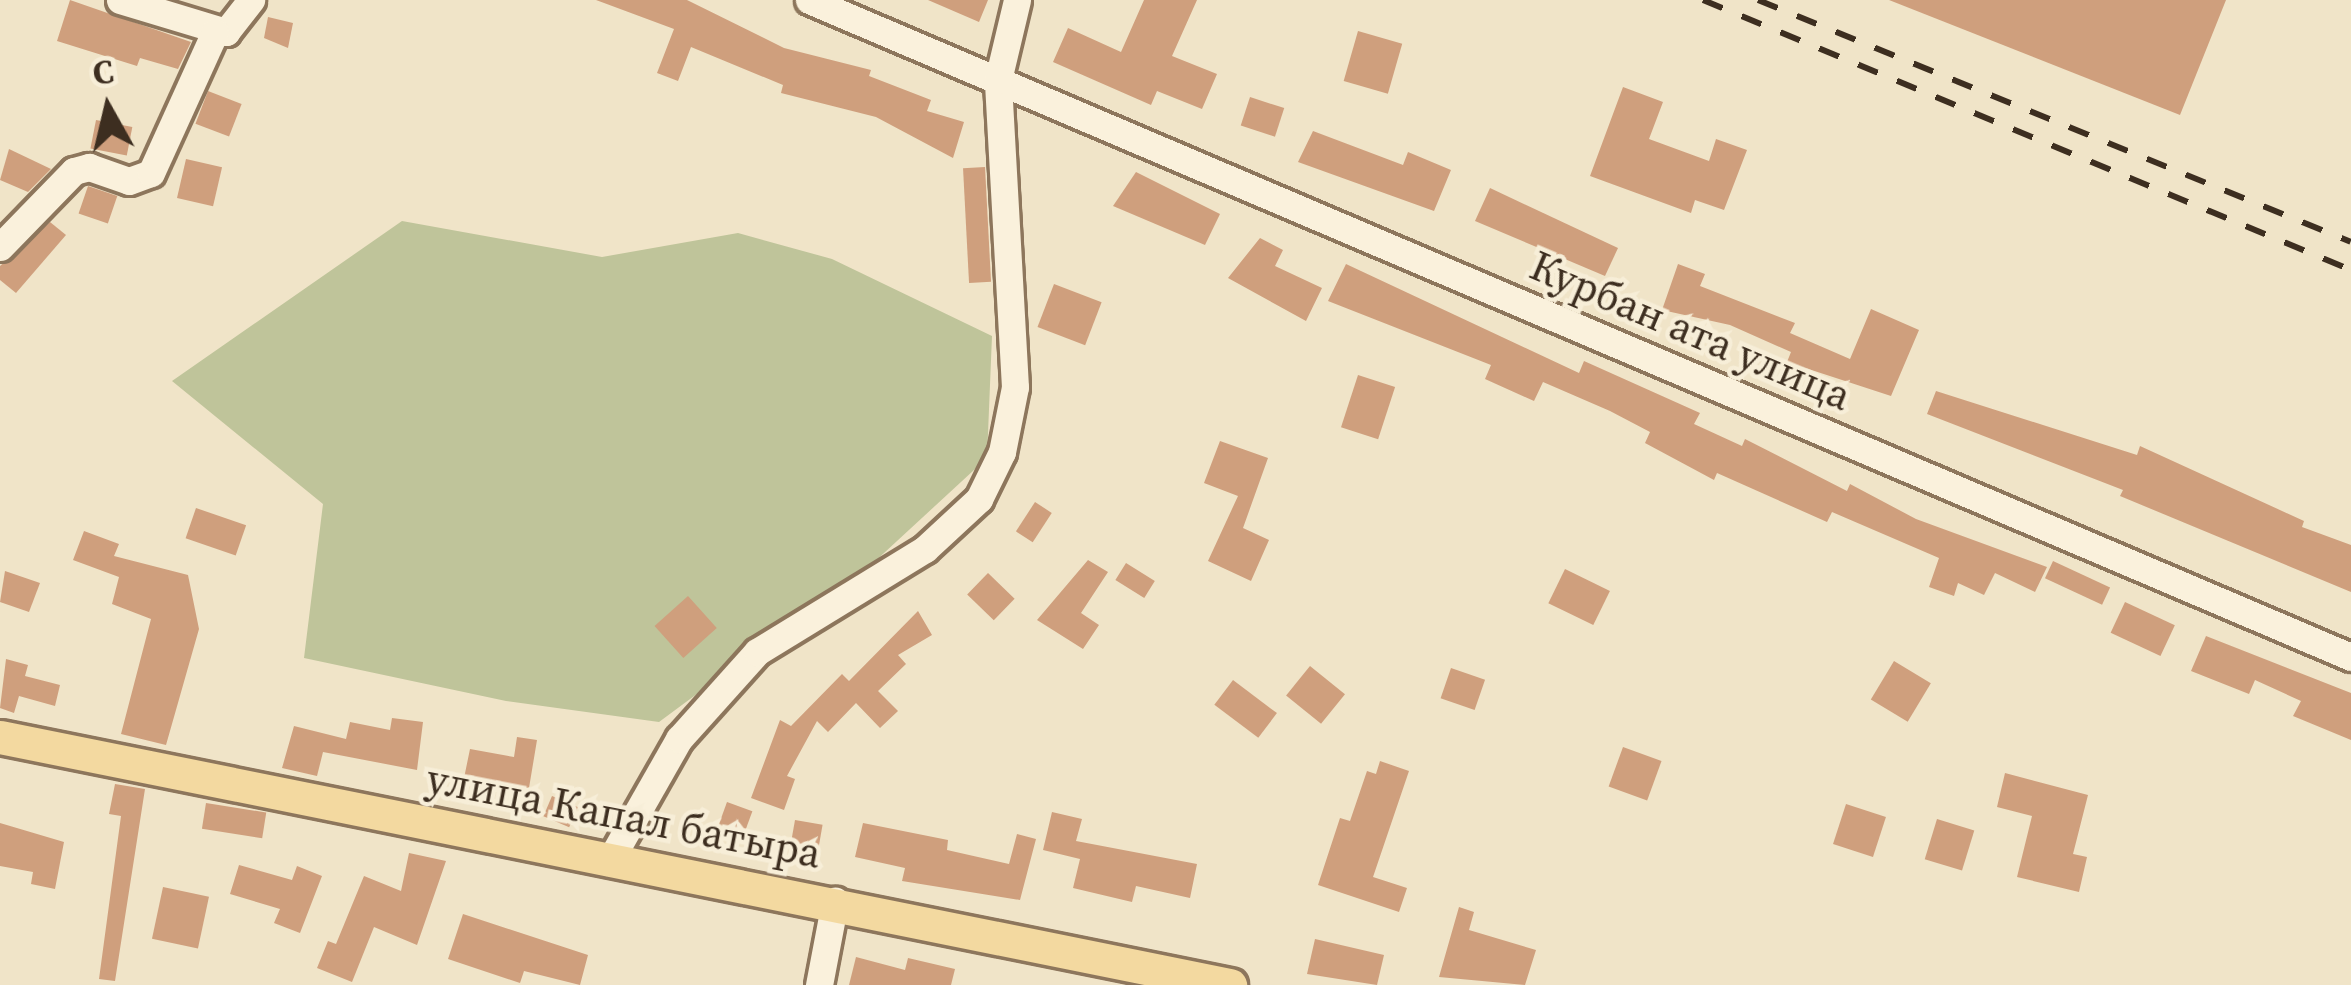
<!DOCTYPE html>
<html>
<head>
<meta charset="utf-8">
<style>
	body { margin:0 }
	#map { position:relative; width:2351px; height:985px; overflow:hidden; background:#f0e4c8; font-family:"Source Serif 4",serif }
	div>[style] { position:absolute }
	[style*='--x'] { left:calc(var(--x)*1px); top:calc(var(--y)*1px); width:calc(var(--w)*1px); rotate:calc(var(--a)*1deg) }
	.cemetery>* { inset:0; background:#bfc49a }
	.building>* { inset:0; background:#cf9f7d; transform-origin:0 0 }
	.roads { filter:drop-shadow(3px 0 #8d765c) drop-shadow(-3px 0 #8d765c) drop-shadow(0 3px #8d765c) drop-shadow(0 -3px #8d765c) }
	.minor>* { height:27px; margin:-13.5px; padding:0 13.5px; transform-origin:13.5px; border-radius:13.5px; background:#faf1dc }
	.major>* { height:33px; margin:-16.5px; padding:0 16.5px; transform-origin:16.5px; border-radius:16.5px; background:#f3d9a0 }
	.rail>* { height:6px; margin-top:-3px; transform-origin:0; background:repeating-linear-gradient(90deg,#3d2e20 0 21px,transparent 0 42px) }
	span { translate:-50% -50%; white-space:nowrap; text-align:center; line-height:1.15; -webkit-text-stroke:9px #f7eed8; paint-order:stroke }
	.street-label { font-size:42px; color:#3d2e20 }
	.north { position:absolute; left:48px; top:48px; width:120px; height:120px; -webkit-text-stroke:9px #f7eed8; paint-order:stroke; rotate:352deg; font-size:33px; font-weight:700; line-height:48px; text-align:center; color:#3d2e20 }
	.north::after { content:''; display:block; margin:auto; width:42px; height:54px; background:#3d2e20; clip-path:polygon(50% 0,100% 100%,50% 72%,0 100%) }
</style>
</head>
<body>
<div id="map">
	<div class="cemetery">
		<i style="clip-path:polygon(402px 221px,602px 257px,738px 233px,832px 259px,992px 336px,987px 458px,871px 565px,659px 722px,506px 701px,304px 658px,323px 504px,172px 381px)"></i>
	</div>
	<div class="building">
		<i style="clip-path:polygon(70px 0,191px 42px,178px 69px,140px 58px,137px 66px,57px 41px)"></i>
		<i style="clip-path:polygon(596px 0,687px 0,784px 48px,871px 70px,869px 76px,931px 100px,927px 111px,964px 122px,953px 158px,876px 117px,781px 93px,783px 85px,691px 47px,678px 81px,657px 73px,674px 29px)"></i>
		<i style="clip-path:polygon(928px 0,988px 0,979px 22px)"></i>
		<i style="clip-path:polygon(1144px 0,1197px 0,1172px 56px,1217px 74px,1202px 109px,1157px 91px,1151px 105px,1053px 62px,1068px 28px,1121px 52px)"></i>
		<i style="clip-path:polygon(1889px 0,2226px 0,2180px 115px)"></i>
		<i style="clip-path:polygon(268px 17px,293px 23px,288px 48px,264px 38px)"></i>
		<i style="left:1358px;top:31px;width:46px;height:52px;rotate:16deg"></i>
		<i style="clip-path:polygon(1623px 87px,1663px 102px,1649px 139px,1709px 161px,1716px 139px,1747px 150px,1724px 210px,1695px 200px,1691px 213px,1590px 176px)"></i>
		<i style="left:208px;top:91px;width:36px;height:35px;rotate:21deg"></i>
		<i style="left:1250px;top:97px;width:36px;height:30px;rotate:18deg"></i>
		<i style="left:96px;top:120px;width:37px;height:29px;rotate:11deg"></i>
		<i style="clip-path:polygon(1313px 131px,1403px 165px,1408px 152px,1451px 170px,1434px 211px,1298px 162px)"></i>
		<i style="clip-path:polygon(9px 149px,51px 169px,28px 192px,0 180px)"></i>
		<i style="left:186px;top:159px;width:37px;height:40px;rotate:13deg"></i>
		<i style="left:985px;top:167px;width:115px;height:22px;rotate:87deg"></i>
		<i style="clip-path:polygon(1136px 172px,1220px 214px,1205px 245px,1113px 206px)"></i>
		<i style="left:88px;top:186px;width:31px;height:29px;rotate:19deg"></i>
		<i style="clip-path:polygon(1490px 188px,1618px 248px,1605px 276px,1475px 221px)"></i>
		<i style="clip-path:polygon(50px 222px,66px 235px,16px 293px,0 280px,0 266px)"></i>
		<i style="clip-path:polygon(1260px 238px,1283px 250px,1275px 266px,1322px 288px,1306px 321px,1228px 278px)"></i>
		<i style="clip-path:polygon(1346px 264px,1579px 373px,1584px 361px,1700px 413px,1694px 424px,1742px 446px,1745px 439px,1847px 491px,1850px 484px,1916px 519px,2047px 567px,2035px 592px,1995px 573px,1984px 595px,1958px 583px,1954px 596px,1929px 587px,1939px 558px,1832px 512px,1827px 522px,1717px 473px,1714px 480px,1645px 443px,1650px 432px,1610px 411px,1543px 382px,1534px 401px,1485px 379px,1491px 365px,1328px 301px)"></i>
		<i style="clip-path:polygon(1678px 264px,1705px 274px,1700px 286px,1795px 323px,1790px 333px,1850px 359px,1871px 309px,1919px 330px,1891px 396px,1787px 362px,1791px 352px,1730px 325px,1662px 310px)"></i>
		<i style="left:1054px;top:284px;width:51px;height:46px;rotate:21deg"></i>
		<i style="left:1358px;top:375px;width:39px;height:55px;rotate:18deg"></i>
		<i style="clip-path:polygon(1936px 391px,2137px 455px,2140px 446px,2304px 521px,2302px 527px,2351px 545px,2351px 592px,2120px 496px,2123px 490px,1927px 414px)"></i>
		<i style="clip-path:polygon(1220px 441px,1268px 458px,1243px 528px,1269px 540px,1251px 581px,1208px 561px,1238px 496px,1204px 483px)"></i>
		<i style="left:1035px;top:502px;width:20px;height:35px;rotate:33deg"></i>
		<i style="left:196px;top:508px;width:53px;height:32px;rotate:19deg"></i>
		<i style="clip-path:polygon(84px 531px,119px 544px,114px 556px,188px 575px,199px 629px,166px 745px,121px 734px,151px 619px,112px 604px,119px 577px,73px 560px)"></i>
		<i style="clip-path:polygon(1088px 560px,1108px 572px,1081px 613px,1099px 625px,1083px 649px,1037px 620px)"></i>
		<i style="left:2053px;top:561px;width:63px;height:19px;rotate:25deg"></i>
		<i style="left:1126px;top:563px;width:34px;height:20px;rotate:32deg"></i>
		<i style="left:1565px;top:569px;width:50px;height:38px;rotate:26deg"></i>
		<i style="clip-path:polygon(5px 571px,40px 583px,29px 612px,0 602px)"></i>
		<i style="left:988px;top:573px;width:37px;height:30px;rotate:44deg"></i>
		<i style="left:688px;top:596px;width:43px;height:45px;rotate:48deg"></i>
		<i style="left:2125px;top:602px;width:55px;height:34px;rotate:25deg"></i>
		<i style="clip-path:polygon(918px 611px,932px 635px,898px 655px,906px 664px,878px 691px,898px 711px,880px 728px,856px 703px,828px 732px,817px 721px,787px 776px,795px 779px,784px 810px,751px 798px,780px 720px,791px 726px,842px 674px,849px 681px)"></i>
		<i style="clip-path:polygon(2206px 636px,2351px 693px,2351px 740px,2293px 716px,2301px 701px,2255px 680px,2249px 694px,2191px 671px)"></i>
		<i style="clip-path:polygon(6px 659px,28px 665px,25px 676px,60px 685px,55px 706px,19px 696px,14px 713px,0 708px)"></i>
		<i style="left:1894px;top:661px;width:43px;height:45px;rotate:31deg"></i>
		<i style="left:1310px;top:666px;width:45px;height:38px;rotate:39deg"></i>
		<i style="left:1451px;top:668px;width:36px;height:32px;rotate:19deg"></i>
		<i style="left:1233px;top:680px;width:55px;height:31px;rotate:37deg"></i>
		<i style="clip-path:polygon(392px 718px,423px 722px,417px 770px,323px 752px,317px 776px,282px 768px,294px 726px,346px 739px,350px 722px,390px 730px)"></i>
		<i style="clip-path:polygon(517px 737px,537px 740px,529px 788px,463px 783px,470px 749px,514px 757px)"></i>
		<i style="left:1623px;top:747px;width:41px;height:42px;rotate:20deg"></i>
		<i style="clip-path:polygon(1380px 761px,1409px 771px,1373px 877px,1407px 888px,1399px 912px,1318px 885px,1340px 818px,1350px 821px,1367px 771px,1376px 774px)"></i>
		<i style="clip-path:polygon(2005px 773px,2088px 795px,2073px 854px,2087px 857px,2079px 892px,2017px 877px,2032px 816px,1997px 807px)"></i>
		<i style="clip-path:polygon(115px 784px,145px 789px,115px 981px,99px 979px,121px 816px,109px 814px)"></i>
		<i style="left:552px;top:796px;width:28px;height:22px;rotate:23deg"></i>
		<i style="left:727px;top:802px;width:27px;height:31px;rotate:20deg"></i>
		<i style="left:206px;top:803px;width:61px;height:26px;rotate:9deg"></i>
		<i style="left:1846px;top:804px;width:42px;height:42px;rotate:18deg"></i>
		<i style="clip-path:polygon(1052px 812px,1082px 819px,1076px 841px,1197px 864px,1190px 898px,1136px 886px,1132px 902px,1073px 888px,1080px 859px,1043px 850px)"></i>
		<i style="left:1937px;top:819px;width:39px;height:42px;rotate:17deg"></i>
		<i style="left:795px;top:820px;width:28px;height:32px;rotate:10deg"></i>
		<i style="clip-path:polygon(0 823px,64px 842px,55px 889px,31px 884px,33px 872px,0 866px)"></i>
		<i style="clip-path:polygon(863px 823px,948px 840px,947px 850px,1009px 864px,1017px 834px,1036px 839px,1020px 900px,902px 881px,905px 868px,855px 857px)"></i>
		<i style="clip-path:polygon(409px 853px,446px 861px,417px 945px,374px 927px,352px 982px,317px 968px,328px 941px,336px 944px,364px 876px,401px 891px)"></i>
		<i style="clip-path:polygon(239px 865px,292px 880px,297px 866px,322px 876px,300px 933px,274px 923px,280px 909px,230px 894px)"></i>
		<i style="left:163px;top:887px;width:47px;height:53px;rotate:12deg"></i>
		<i style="clip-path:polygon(1459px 907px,1474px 912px,1469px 930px,1536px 950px,1525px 985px,1439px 977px)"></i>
		<i style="clip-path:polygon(463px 914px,588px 955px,580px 985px,524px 971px,520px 983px,448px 959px)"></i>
		<i style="clip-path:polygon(1315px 939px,1384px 955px,1377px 985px,1307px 974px)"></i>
		<i style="clip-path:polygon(856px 957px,905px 970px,908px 958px,955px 969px,951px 985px,849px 985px)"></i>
	</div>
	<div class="roads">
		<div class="minor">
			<i style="--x:120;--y:0;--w:111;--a:16.8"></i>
			<i style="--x:226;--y:32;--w:41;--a:-52"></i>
			<i style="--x:809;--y:0;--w:1676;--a:23.08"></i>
			<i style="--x:0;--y:247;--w:106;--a:-45.8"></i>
			<i style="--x:74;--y:171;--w:16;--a:-15"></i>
			<i style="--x:89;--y:167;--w:42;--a:19.3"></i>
			<i style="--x:129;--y:181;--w:23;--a:-20"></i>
			<i style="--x:151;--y:173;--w:155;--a:-65.6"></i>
			<i style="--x:609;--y:862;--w:142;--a:-60.4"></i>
			<i style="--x:679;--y:739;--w:117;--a:-48.1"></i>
			<i style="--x:757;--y:652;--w:197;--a:-31.5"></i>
			<i style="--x:925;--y:549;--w:74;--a:-42.8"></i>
			<i style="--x:979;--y:499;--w:52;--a:-63.9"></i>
			<i style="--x:1002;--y:452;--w:66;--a:-78.7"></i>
			<i style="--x:1015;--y:387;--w:307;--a:-93.2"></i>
			<i style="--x:998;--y:80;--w:82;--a:-76.6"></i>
			<i style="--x:819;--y:985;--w:86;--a:-79.2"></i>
		</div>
		<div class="major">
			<i style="--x:0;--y:737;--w:1255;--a:11.4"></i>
		</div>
	</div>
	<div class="rail">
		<i style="--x:1703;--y:0;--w:702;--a:22.62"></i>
		<i style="--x:1758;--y:0;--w:640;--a:22.2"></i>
	</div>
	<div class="street-label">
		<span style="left:1691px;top:330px;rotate:23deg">Курбан ата улица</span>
		<span style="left:624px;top:815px;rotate:11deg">улица Капал батыра</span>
	</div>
	<div class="north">С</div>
</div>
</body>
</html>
